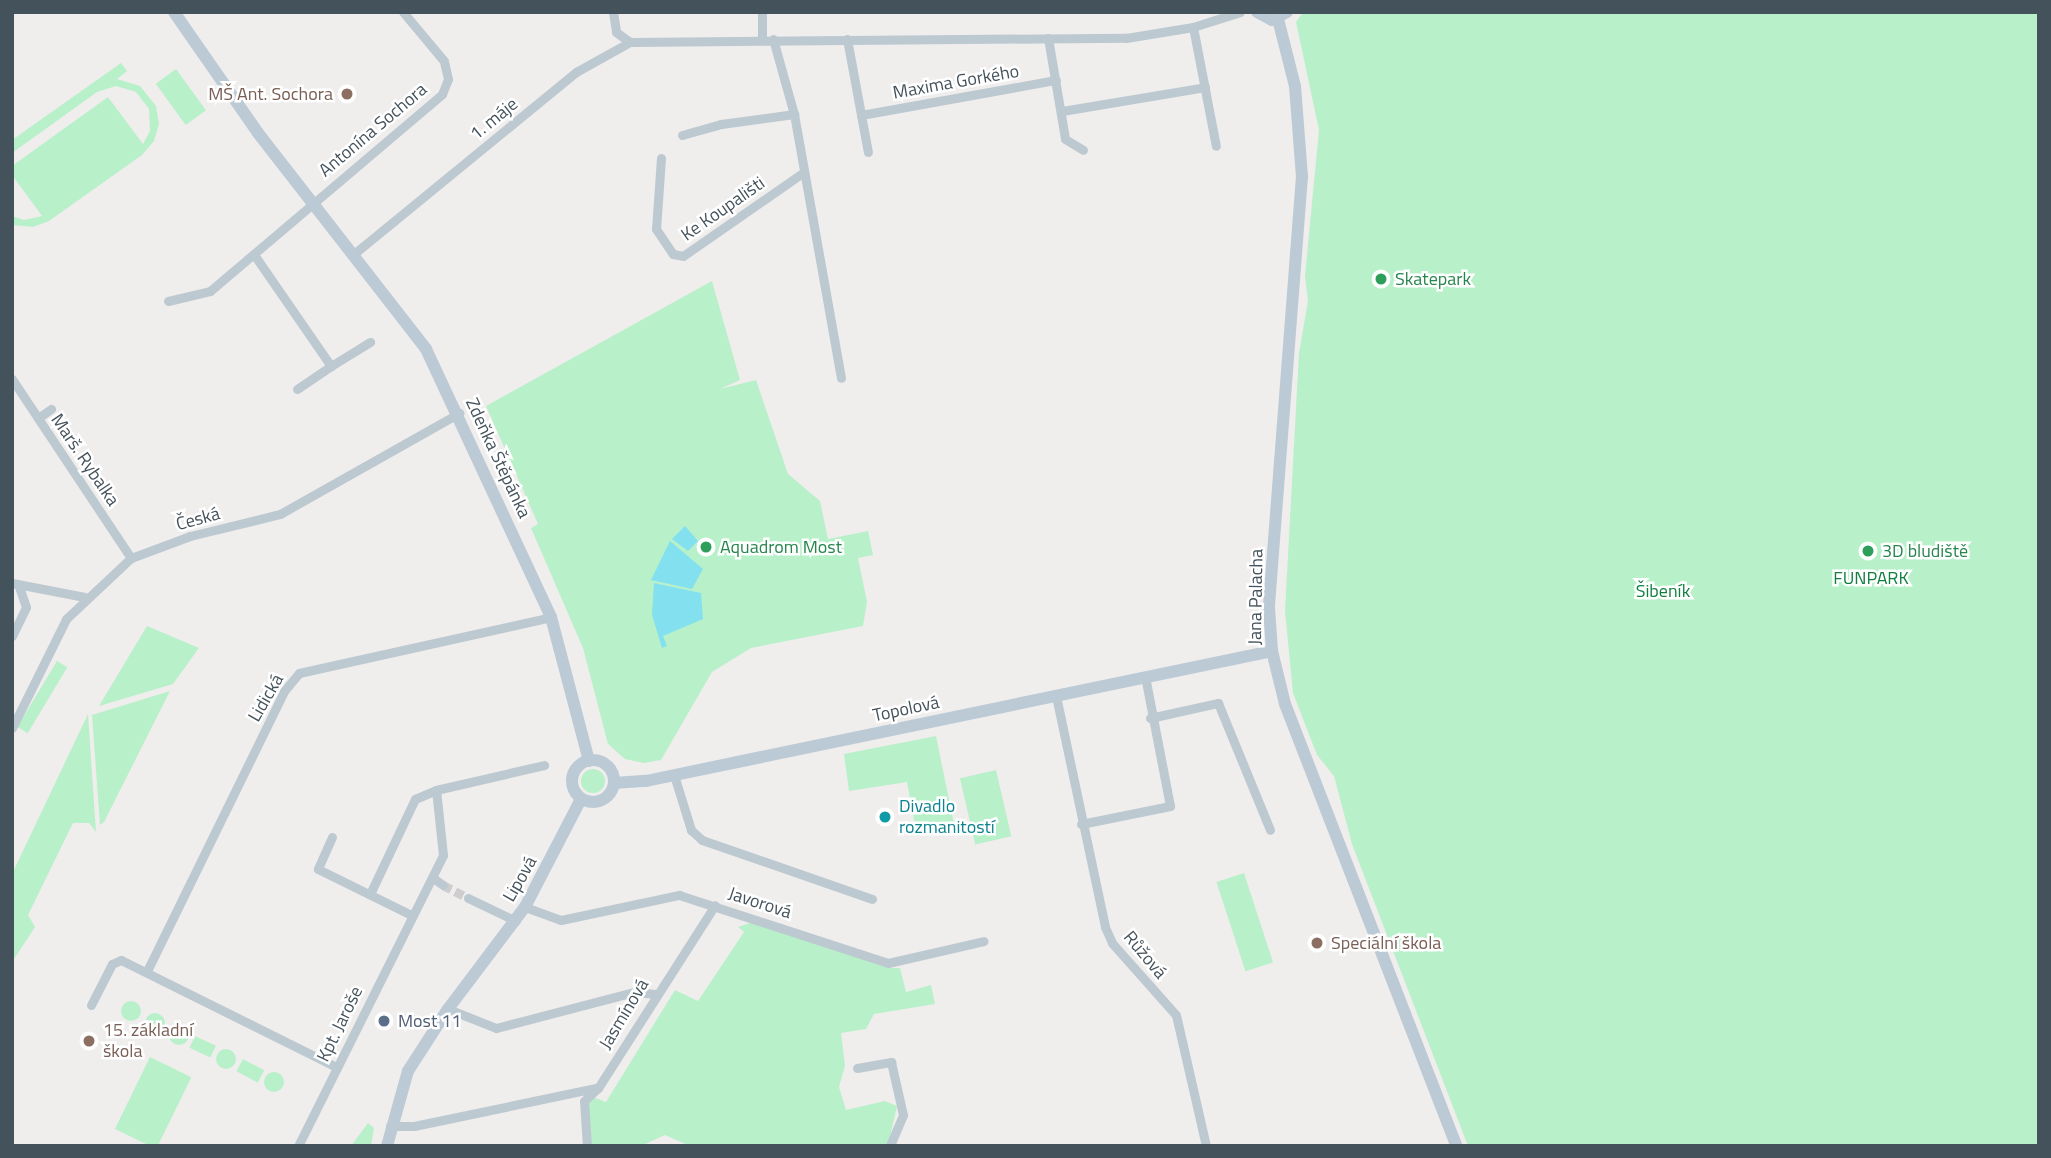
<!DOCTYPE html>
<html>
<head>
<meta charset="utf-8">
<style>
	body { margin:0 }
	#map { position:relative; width:2051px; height:1158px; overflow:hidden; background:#f0eded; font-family:"Titillium Web",sans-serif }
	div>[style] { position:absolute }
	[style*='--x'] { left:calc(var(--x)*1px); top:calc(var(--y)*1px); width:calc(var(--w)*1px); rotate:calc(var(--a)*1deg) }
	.green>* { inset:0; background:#b8f0ca; transform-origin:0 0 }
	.round { border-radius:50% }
	.water>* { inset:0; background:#83e1ef }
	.street-tunnel>* { height:9px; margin-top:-4.5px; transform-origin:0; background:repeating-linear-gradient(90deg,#ceced0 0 9px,transparent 0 13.5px) }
	.street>* { height:9px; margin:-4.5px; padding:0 4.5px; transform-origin:4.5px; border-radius:4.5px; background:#bcc9d0 }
	.secondary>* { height:12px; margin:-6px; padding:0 6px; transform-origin:6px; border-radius:6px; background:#bccad5 }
	.secondary>.ring { margin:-6px; padding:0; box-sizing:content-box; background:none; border:12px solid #bccad5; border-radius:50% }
	.dots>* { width:19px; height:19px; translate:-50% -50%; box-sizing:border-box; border:4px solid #fff; border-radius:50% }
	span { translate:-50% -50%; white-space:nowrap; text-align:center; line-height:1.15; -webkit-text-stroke:5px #fff; paint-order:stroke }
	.street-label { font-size:18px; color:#44525b }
	.education-label { font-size:18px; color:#785e54 }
	.right { translate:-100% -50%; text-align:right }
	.left { translate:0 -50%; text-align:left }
	.leisure-label { font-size:18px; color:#27864d }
	.park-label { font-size:18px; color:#127f41 }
	.culture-label { font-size:18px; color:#0d838f }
	.service-label { font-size:18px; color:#4e5e75 }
	.frame { position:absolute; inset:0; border:14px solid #44525b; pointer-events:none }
</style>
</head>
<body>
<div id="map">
	<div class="green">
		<i style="clip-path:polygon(1303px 12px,2039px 12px,2039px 1146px,1468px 1146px,1352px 844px,1334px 776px,1317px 755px,1293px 693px,1285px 611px,1299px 353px,1308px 301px,1305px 276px,1319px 130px,1296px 22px)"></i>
		<i style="clip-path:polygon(121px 63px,127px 71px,117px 79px,140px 86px,156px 106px,159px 124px,154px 141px,142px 155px,49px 221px,33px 227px,12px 225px,12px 216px,24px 220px,42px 216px,12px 175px,12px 166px,108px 97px,143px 144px,150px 131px,149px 109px,136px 92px,116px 86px,97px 92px,12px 153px,12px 140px)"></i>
		<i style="left:176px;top:69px;width:51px;height:25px;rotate:54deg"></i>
		<i style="clip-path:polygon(712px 281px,740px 380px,720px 389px,756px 380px,788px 474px,820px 501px,828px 539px,868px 531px,873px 555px,858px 558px,867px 602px,863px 626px,751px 648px,712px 672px,661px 760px,644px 763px,625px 759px,608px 744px,583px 648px,531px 528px,538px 524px,486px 406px)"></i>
		<i style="clip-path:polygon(147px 626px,199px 648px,173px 684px,99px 706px)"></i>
		<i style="left:57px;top:661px;width:12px;height:77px;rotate:31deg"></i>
		<i style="clip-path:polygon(170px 691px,104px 822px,100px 825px,92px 715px)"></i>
		<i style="clip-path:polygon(88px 714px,96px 832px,89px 823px,73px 823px,28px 915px,35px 927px,14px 959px,12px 874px)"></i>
		<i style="clip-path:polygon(936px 736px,954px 824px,950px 829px,917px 836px,907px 782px,849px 791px,844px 754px)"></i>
		<i class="round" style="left:581px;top:769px;width:24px;height:24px"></i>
		<i style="left:996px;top:770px;width:68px;height:37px;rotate:77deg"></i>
		<i style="left:1244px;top:873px;width:94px;height:29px;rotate:72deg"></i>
		<i style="clip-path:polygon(753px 922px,889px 968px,900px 968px,906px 992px,931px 985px,935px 1004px,874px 1014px,866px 1029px,841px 1033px,845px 1066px,839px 1087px,846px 1110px,885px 1101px,897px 1106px,888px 1146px,690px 1146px,665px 1135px,641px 1146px,591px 1146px,588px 1105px,593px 1097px,606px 1102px,675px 990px,698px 1001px,744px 932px,738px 927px)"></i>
		<i class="round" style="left:121px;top:1001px;width:20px;height:20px"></i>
		<i class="round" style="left:145px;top:1013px;width:20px;height:20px"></i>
		<i class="round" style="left:169px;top:1025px;width:20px;height:20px"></i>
		<i style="left:195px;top:1036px;width:23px;height:13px;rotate:25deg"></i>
		<i class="round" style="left:216px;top:1049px;width:20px;height:20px"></i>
		<i style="left:150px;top:1057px;width:46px;height:80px;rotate:26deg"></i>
		<i style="left:243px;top:1059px;width:24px;height:14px;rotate:28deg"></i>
		<i class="round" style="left:264px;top:1072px;width:20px;height:20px"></i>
		<i style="clip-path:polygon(368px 1123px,374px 1128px,371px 1146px,351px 1146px)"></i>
	</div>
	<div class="water">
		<i style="clip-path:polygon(685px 526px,698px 541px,688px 551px,672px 539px)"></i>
		<i style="clip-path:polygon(670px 541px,703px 569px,692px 589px,651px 580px)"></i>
		<i style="clip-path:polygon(654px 583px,701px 593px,703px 619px,663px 636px,667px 646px,662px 648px,652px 615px)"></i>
	</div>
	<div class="street-tunnel">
		<i style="--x:443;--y:885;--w:28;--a:27"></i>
	</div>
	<div class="street">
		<i style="--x:613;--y:12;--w:20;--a:81"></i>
		<i style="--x:616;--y:32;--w:17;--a:36"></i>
		<i style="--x:762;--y:12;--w:27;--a:90"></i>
		<i style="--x:1193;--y:27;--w:121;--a:79.1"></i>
		<i style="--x:1048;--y:38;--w:102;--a:80.4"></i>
		<i style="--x:1065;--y:139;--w:21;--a:31"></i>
		<i style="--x:773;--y:39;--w:78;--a:74.4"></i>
		<i style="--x:794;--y:114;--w:268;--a:79.9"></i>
		<i style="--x:847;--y:39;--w:115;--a:79.5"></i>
		<i style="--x:1062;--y:111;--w:145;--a:-9.5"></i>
		<i style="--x:861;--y:115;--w:198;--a:-10.2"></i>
		<i style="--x:682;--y:135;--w:41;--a:-15.8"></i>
		<i style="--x:721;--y:124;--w:74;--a:-7.8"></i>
		<i style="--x:661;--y:158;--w:71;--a:94"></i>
		<i style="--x:656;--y:229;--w:30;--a:56"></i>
		<i style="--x:673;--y:254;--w:10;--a:11"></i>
		<i style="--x:683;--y:256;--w:147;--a:-34.8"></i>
		<i style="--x:355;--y:253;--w:286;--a:-39.3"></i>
		<i style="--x:576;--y:72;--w:62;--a:-29.1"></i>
		<i style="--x:630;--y:42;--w:496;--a:-0.5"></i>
		<i style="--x:1126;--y:38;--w:68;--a:-9.3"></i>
		<i style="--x:1193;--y:27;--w:49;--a:-17.7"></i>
		<i style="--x:255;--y:256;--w:134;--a:55.4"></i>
		<i style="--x:331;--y:366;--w:41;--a:145.9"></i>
		<i style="--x:168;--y:301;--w:43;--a:-13.4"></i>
		<i style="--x:210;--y:291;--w:304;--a:-40.3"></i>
		<i style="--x:442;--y:94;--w:16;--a:-68"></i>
		<i style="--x:448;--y:79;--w:18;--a:-103"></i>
		<i style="--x:444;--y:61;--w:64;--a:-129.9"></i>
		<i style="--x:331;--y:366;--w:46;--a:-31.6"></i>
		<i style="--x:12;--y:379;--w:215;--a:56.4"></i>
		<i style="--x:38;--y:418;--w:16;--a:-35"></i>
		<i style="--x:12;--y:583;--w:74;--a:10.9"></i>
		<i style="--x:12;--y:636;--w:32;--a:-64"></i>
		<i style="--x:26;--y:607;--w:24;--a:-109"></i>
		<i style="--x:1056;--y:696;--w:236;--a:78"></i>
		<i style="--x:1105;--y:927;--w:17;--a:66"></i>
		<i style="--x:1112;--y:943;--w:96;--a:48.4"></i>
		<i style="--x:1176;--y:1015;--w:134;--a:77.1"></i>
		<i style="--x:1150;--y:718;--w:70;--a:-12.4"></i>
		<i style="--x:1218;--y:703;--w:137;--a:67.7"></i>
		<i style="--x:12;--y:728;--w:122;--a:-63.6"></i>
		<i style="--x:66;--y:619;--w:89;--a:-43.2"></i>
		<i style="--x:131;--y:558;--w:63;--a:-20.4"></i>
		<i style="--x:190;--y:536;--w:93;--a:-13.7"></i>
		<i style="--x:280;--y:514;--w:206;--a:-29.4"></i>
		<i style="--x:674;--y:775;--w:58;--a:72.8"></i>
		<i style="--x:691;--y:830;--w:15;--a:42"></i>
		<i style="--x:702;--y:840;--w:180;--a:19.1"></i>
		<i style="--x:1081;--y:824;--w:91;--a:-11.4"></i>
		<i style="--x:1170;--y:806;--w:132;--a:-100.9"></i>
		<i style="--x:332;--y:837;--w:35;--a:114"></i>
		<i style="--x:318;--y:869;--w:104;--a:26.3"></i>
		<i style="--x:433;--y:878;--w:12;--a:35"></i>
		<i style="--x:370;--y:894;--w:105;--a:-64.7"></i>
		<i style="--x:415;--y:799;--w:23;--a:-23"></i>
		<i style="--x:468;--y:898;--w:53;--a:25.6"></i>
		<i style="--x:525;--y:907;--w:38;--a:20"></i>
		<i style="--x:561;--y:920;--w:121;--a:-12"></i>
		<i style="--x:679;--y:895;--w:220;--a:18"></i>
		<i style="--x:888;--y:963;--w:98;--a:-12.9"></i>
		<i style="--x:147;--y:971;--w:312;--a:-63.9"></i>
		<i style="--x:284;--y:691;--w:23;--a:-50"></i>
		<i style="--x:299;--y:673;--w:258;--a:-12.5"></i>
		<i style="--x:91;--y:1005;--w:46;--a:-62.9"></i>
		<i style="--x:112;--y:964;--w:10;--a:-24"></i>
		<i style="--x:121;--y:960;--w:241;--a:26.4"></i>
		<i style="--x:448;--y:1009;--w:52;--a:21.6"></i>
		<i style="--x:496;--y:1028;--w:143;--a:-14.6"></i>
		<i style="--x:634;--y:992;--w:22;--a:5"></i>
		<i style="--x:857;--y:1068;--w:35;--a:-10"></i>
		<i style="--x:891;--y:1062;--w:54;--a:77.2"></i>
		<i style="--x:903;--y:1115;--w:34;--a:113"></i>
		<i style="--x:390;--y:1126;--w:24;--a:0"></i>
		<i style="--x:414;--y:1126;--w:186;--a:-11.8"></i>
		<i style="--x:298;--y:1146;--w:325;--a:-63.5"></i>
		<i style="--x:443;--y:855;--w:65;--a:-96.1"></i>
		<i style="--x:436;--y:790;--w:111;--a:-13"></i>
		<i style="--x:587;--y:1146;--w:45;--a:-93.8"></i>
		<i style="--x:584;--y:1101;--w:19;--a:-43"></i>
		<i style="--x:598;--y:1088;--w:217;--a:-57.4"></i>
	</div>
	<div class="secondary">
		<i style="--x:174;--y:12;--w:147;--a:55.2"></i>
		<i style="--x:258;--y:133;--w:274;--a:52.1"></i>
		<i style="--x:426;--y:349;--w:296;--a:65"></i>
		<i style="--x:551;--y:617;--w:149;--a:75.2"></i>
		<i style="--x:1257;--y:12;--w:17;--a:28"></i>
		<i style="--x:1272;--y:20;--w:17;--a:-28"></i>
		<i style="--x:1278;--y:19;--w:69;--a:75.8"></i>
		<i style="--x:1295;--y:86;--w:90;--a:85.6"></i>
		<i style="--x:1302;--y:176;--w:433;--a:94.4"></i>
		<i style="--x:1269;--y:608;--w:43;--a:86"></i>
		<i style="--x:1272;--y:651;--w:55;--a:76.2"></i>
		<i style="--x:1285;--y:704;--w:474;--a:68.8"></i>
		<i class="ring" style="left:572px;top:760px;width:30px;height:30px"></i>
		<i style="--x:614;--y:783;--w:32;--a:-4"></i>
		<i style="--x:646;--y:781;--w:639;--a:-11.73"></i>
		<i style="--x:387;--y:1146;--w:78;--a:-74.4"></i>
		<i style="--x:408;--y:1071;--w:74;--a:-57.2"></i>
		<i style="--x:448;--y:1009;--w:128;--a:-53"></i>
		<i style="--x:525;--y:907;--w:122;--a:-62.6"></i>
	</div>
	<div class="dots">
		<i style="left:347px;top:94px;background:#8d6e63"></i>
		<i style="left:1381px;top:279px;background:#2e9e5b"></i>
		<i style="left:706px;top:547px;background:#2e9e5b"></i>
		<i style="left:1868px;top:551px;background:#2e9e5b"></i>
		<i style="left:885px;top:817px;background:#0f9aa8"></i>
		<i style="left:1317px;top:943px;background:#8d6e63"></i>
		<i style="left:384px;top:1021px;background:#5c6f8a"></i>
		<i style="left:89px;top:1041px;background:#8d6e63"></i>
	</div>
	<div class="street-label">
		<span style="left:956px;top:82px;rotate:-10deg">Maxima Gorkého</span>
		<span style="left:494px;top:119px;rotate:-39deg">1. máje</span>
		<span style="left:373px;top:130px;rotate:-40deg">Antonína Sochora</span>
		<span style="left:723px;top:209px;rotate:-35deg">Ke Koupališti</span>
		<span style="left:498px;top:458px;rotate:65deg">Zdeňka Štěpánka</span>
		<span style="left:85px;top:460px;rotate:56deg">Marš. Rybalka</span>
		<span style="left:198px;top:519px;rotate:-15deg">Česká</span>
		<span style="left:1256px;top:597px;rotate:-89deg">Jana Palacha</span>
		<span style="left:266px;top:698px;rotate:-60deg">Lidická</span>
		<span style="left:906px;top:709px;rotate:-12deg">Topolová</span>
		<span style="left:520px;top:879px;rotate:-60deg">Lipová</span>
		<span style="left:760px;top:903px;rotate:18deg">Javorová</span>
		<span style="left:1145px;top:955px;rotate:50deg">Růžová</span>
		<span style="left:624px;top:1014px;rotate:-59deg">Jasmínová</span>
		<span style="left:340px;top:1024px;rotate:-64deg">Kpt. Jaroše</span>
	</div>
	<div class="education-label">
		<span class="right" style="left:333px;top:94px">MŠ Ant. Sochora</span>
		<span class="left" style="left:1331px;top:943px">Speciální škola</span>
		<span class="left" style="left:103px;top:1041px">15. základní<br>škola</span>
	</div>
	<div class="leisure-label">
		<span class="left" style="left:1395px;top:279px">Skatepark</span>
		<span class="left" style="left:720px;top:547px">Aquadrom Most</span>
		<span class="left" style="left:1882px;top:551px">3D bludiště</span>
	</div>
	<div class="park-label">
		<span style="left:1871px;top:578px">FUNPARK</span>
		<span style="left:1663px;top:591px">Šibeník</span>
	</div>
	<div class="culture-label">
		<span class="left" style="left:899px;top:817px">Divadlo<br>rozmanitostí</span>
	</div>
	<div class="service-label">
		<span class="left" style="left:398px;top:1021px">Most 11</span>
	</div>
	<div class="frame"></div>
</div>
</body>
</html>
